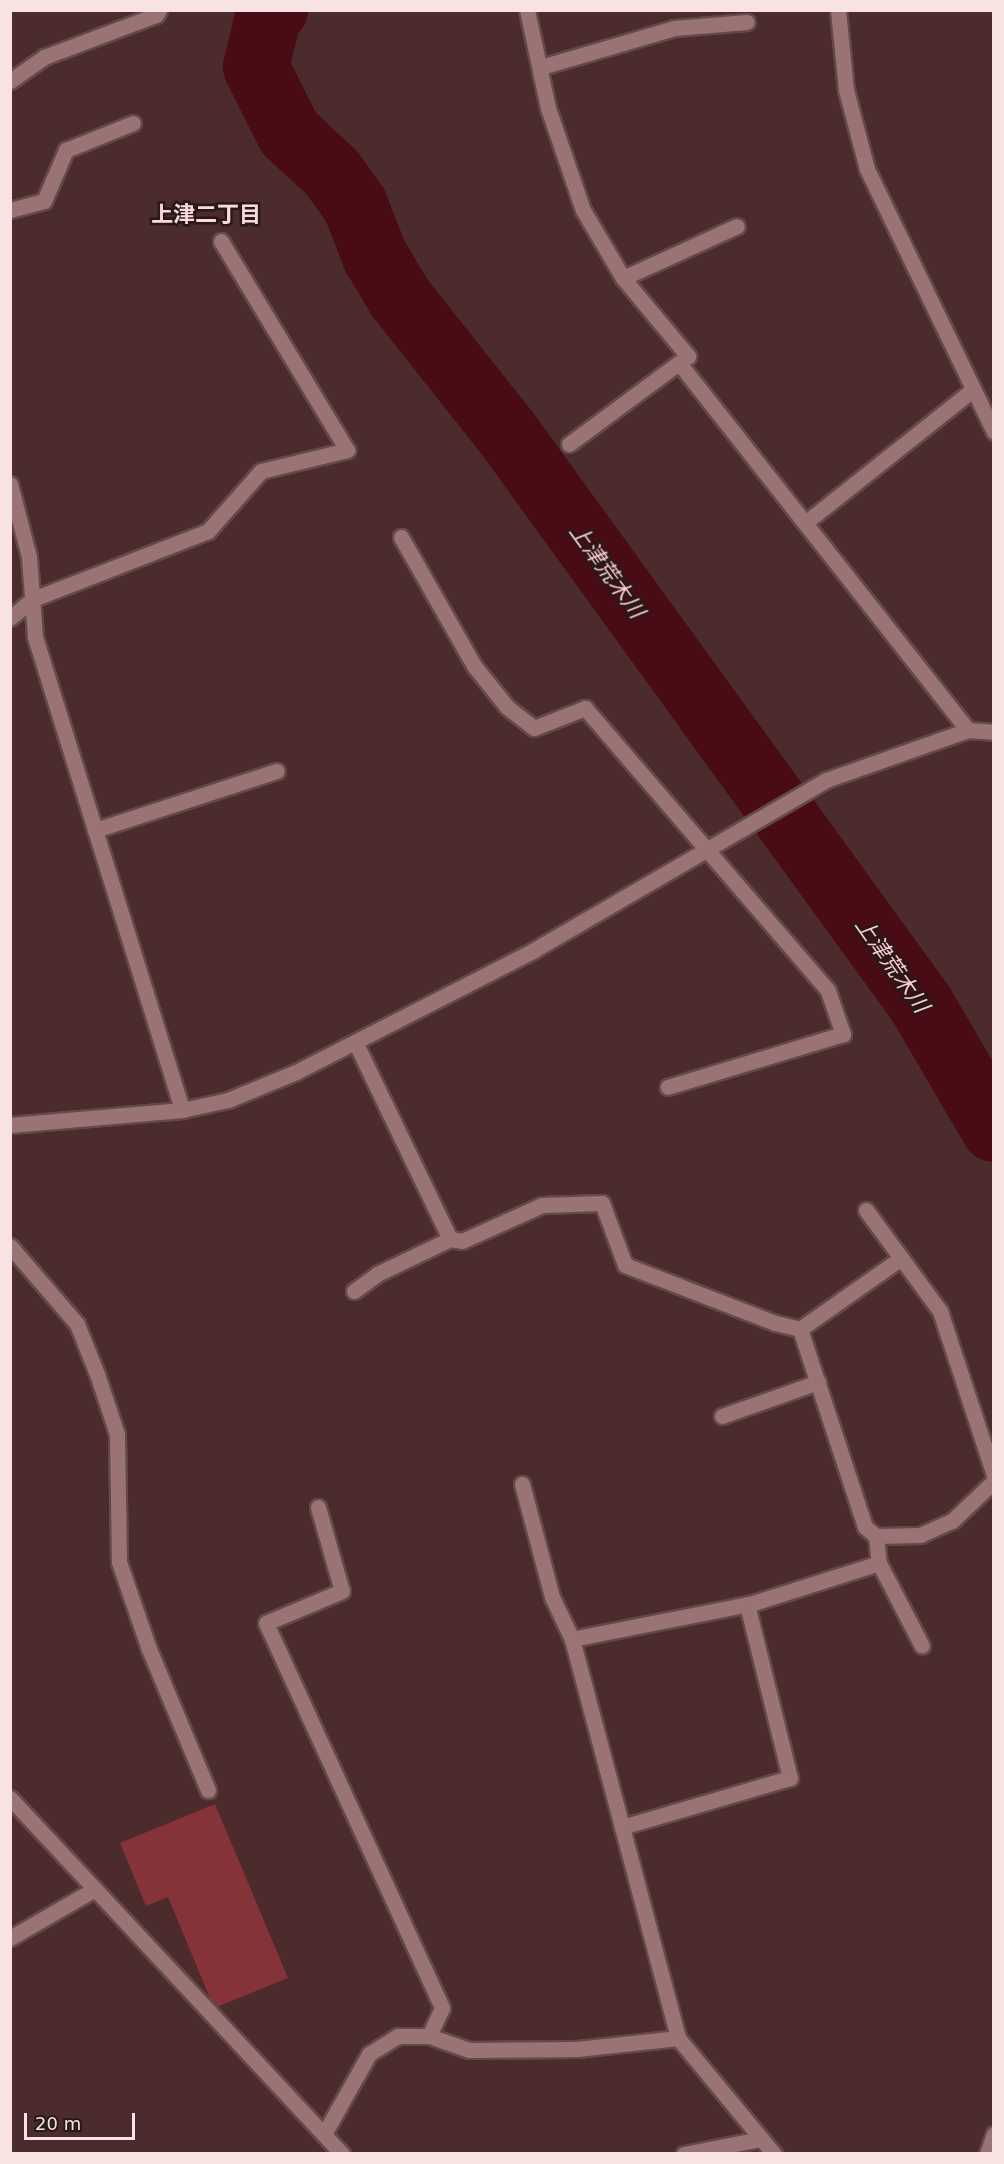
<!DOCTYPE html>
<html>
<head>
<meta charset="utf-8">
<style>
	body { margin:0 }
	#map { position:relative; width:1004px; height:2164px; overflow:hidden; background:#4b2b2c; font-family:"DejaVu Sans","Noto Sans JP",sans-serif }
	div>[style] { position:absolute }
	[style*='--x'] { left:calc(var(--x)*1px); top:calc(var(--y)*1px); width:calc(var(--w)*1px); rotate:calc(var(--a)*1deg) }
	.river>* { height:66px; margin:-33px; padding:0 33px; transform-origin:33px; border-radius:33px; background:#490b14 }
	.building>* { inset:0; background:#853239 }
	.roads { filter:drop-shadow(2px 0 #64494a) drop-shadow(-2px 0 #64494a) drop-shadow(0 2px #64494a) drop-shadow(0 -2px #64494a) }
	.minor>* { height:15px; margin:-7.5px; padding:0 7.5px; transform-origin:7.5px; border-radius:7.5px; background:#9a7474 }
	span { translate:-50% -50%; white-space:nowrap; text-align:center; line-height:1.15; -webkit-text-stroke:5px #271819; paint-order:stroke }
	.neighbourhood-label { font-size:22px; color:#fdd9d9; font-weight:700 }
	.water-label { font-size:22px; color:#fecbcb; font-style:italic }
	.frame { position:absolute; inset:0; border:12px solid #f8e2e2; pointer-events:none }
	.scale { position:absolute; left:24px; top:2113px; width:111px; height:27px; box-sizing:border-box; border:3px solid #f8e2e2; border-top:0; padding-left:8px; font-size:18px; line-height:21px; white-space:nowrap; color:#f8e2e2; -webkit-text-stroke:4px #271819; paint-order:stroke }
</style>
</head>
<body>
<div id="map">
	<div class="river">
		<i style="--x:275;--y:10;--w:10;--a:135"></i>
		<i style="--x:268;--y:17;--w:51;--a:103.5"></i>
		<i style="--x:256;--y:67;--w:74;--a:63.4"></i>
		<i style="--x:289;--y:133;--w:59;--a:42.9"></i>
		<i style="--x:332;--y:173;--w:39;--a:54"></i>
		<i style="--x:355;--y:205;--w:55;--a:68.6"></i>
		<i style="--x:375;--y:256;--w:49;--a:59.2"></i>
		<i style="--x:400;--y:298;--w:172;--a:51.6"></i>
		<i style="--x:507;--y:433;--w:705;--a:54.06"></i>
		<i style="--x:921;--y:1004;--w:145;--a:59.7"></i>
	</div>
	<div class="building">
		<i style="clip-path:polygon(215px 1804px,288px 1978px,214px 2008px,168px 1897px,146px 1906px,120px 1843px)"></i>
	</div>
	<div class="roads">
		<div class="minor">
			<i style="--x:527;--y:10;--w:100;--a:77.9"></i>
			<i style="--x:548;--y:108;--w:108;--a:71.1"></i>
			<i style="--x:583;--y:210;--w:79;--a:59.5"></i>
			<i style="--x:623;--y:278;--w:102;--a:50.2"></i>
			<i style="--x:688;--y:356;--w:148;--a:143.5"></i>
			<i style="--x:838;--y:10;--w:80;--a:84.3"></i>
			<i style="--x:846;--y:90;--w:82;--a:75.1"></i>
			<i style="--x:867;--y:169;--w:292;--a:64.2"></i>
			<i style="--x:541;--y:67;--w:139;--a:-16.3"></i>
			<i style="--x:674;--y:28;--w:73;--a:-4.7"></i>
			<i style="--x:10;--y:81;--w:42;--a:-35.2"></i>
			<i style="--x:44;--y:57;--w:120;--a:-20.6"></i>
			<i style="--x:156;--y:15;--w:6;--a:-59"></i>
			<i style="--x:10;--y:210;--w:35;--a:-15"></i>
			<i style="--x:44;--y:201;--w:56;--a:-66.7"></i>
			<i style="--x:66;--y:150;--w:72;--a:-21.9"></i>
			<i style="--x:623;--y:278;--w:125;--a:-24.5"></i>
			<i style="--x:679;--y:363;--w:467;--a:51.8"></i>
			<i style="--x:10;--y:484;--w:75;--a:75.4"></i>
			<i style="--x:29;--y:557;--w:80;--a:85.7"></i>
			<i style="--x:35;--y:637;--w:495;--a:72.7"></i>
			<i style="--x:805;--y:523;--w:212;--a:-38.5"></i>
			<i style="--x:401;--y:537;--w:150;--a:60.4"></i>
			<i style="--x:475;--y:667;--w:51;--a:51.3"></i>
			<i style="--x:507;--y:707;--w:34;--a:38"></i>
			<i style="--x:534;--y:728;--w:55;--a:-21.4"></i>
			<i style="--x:585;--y:708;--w:373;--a:49.3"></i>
			<i style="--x:828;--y:991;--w:46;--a:70.8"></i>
			<i style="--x:843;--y:1034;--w:183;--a:163.2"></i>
			<i style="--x:10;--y:618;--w:30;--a:-40"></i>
			<i style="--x:33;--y:599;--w:188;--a:-21.2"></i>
			<i style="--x:208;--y:531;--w:80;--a:-48.5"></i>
			<i style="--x:261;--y:471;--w:89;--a:-13.7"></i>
			<i style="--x:347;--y:450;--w:244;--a:-121.1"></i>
			<i style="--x:95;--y:830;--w:191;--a:-18"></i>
			<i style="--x:10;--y:1125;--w:173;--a:-5"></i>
			<i style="--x:182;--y:1110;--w:47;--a:-12.3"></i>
			<i style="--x:228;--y:1100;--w:74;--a:-22.4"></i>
			<i style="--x:296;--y:1072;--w:267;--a:-27.1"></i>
			<i style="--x:534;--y:950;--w:338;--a:-30.2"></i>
			<i style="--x:826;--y:780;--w:151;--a:-19.4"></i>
			<i style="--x:968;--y:730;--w:26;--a:4"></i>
			<i style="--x:866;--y:1210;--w:125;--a:53.8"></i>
			<i style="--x:940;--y:1311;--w:173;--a:71.8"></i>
			<i style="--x:450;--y:1239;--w:12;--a:9"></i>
			<i style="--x:462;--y:1241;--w:88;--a:-24.2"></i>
			<i style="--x:542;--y:1205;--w:60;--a:-1.9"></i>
			<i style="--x:602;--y:1203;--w:66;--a:69.6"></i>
			<i style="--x:625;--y:1265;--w:161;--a:21.1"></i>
			<i style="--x:775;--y:1323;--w:26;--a:13"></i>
			<i style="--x:800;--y:1329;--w:123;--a:-35.1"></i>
			<i style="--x:10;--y:1246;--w:103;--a:49.3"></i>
			<i style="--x:77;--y:1324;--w:54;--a:68.2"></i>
			<i style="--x:97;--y:1374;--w:63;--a:71.6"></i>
			<i style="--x:117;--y:1434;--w:128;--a:89.1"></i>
			<i style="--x:119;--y:1562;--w:92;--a:71"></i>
			<i style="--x:149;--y:1649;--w:153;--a:67.3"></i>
			<i style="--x:354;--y:1291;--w:29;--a:-36"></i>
			<i style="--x:377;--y:1274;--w:81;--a:-25.6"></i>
			<i style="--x:450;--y:1239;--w:219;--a:-115.7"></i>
			<i style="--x:800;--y:1329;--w:208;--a:71.8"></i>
			<i style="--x:865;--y:1527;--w:14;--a:39"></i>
			<i style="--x:876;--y:1536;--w:44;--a:-1.3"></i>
			<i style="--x:920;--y:1535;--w:35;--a:-24"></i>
			<i style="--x:952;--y:1521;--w:58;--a:-43.6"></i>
			<i style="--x:722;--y:1416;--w:102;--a:-19.5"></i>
			<i style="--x:522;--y:1484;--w:117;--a:75.1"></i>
			<i style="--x:552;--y:1597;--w:47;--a:64.5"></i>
			<i style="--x:572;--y:1639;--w:413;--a:75.1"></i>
			<i style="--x:678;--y:2038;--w:151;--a:50.4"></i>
			<i style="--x:318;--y:1507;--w:87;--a:74.1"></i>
			<i style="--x:342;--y:1591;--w:82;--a:157.2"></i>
			<i style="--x:266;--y:1623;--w:423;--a:65.4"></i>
			<i style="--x:442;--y:2008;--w:31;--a:115"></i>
			<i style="--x:876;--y:1536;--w:27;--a:84"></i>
			<i style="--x:879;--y:1563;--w:93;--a:62.6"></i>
			<i style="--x:572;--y:1639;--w:185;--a:-11.2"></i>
			<i style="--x:753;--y:1603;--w:132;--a:-17.6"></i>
			<i style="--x:10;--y:1798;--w:487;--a:47"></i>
			<i style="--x:622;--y:1827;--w:175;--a:-16.3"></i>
			<i style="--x:790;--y:1778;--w:179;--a:-103.9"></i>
			<i style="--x:10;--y:1938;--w:98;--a:-30"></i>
			<i style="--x:324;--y:2134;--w:92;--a:-60.6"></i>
			<i style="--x:369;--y:2054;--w:34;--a:-32"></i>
			<i style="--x:398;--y:2036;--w:31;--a:0"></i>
			<i style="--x:429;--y:2036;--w:42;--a:19.3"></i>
			<i style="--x:469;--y:2050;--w:108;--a:-0.5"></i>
			<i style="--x:577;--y:2049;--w:102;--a:-6.2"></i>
			<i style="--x:684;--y:2154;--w:77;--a:-11.2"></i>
			<i style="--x:987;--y:2154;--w:21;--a:-71"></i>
		</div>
	</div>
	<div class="neighbourhood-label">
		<span style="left:206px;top:215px">上津二丁目</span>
	</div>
	<div class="water-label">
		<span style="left:607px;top:571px;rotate:54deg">上津荒木川</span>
		<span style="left:892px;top:965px;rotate:55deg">上津荒木川</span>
	</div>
	<div class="frame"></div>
	<div class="scale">20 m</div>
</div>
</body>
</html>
